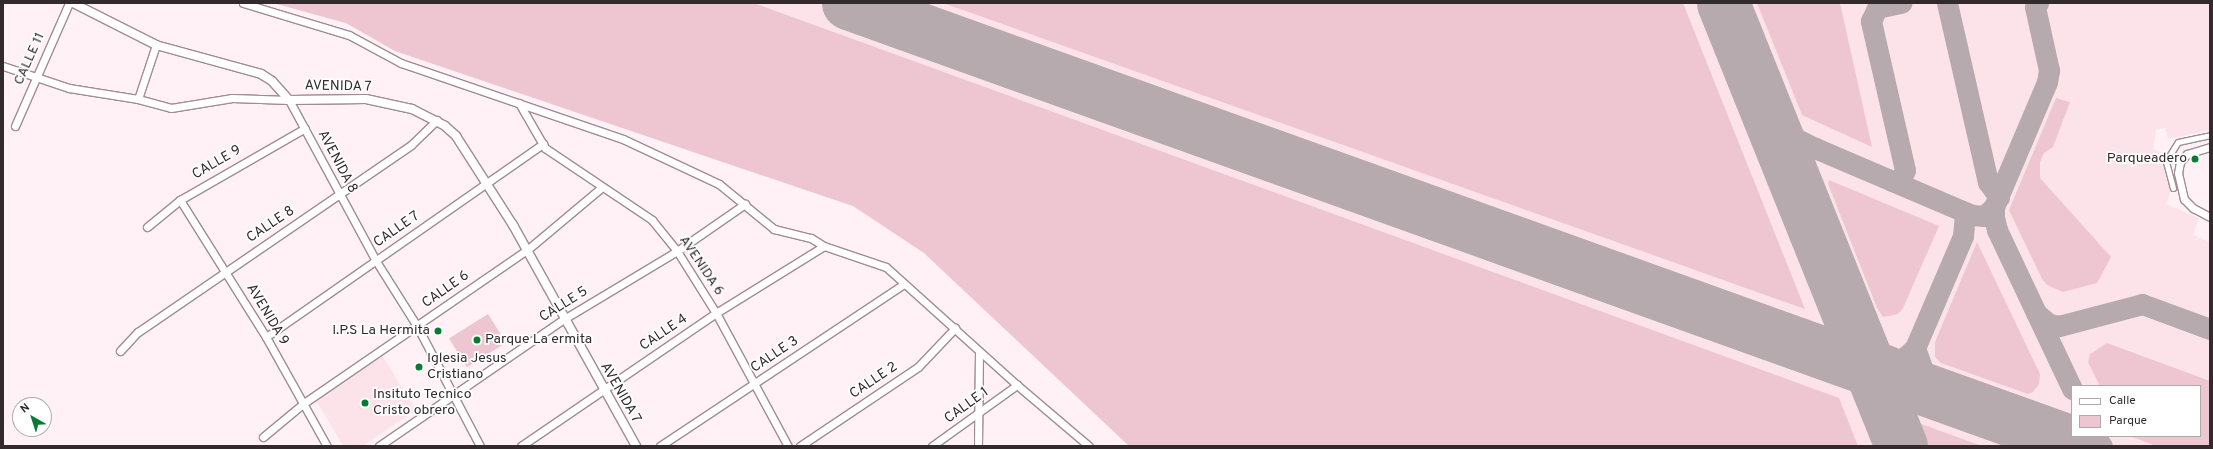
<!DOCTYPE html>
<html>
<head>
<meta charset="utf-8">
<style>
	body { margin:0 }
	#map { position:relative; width:2213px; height:449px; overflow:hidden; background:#fff1f5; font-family:Overpass,sans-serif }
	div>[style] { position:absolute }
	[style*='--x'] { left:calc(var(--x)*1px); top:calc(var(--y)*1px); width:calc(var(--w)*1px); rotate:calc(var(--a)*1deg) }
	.built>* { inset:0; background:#fce3ea }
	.green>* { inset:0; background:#edc6d2; transform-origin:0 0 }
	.taxiway>* { height:21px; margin:-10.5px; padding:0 10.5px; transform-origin:10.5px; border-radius:10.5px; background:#b6aaae }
	.runway>* { height:53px; margin:-26.5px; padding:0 26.5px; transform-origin:26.5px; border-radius:26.5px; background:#b6aaae }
	.roads { filter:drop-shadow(1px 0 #a18c92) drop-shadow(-1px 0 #a18c92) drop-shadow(0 1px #a18c92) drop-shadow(0 -1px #a18c92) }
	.pedestrian>* { height:5px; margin:-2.5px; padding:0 2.5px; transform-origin:2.5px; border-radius:2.5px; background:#fff }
	.minor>* { height:7px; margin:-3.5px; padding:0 3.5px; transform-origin:3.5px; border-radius:3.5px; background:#fff }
	.tertiary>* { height:8px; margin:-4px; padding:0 4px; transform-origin:4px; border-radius:4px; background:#fff }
	.dots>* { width:11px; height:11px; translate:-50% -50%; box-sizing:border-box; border:2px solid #fff; border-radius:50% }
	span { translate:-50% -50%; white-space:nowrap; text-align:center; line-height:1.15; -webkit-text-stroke:3.5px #fff; paint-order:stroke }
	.street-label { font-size:14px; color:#332a2d }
	.poi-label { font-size:14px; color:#332a2d }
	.right { translate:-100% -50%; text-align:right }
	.left { translate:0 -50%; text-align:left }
	.frame { position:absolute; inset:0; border:4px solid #332a2d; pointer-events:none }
	.legend { position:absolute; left:2071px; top:385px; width:130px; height:52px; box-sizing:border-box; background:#fff; border:1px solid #adaaab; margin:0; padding:5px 7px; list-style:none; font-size:12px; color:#332a2d }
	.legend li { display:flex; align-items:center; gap:8px; height:20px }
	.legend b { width:20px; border:1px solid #adaaab }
	.north { position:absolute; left:12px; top:397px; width:40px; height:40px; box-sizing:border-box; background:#fff; border:1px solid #adaaab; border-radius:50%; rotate:321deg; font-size:11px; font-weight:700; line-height:16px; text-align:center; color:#332a2d }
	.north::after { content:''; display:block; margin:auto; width:14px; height:18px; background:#067b31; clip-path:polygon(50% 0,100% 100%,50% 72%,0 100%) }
</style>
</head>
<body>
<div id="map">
	<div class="built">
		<i style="clip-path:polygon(evenodd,273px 3px,2210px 3px,2210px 130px,2168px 139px,2165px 128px,2156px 130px,2153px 149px,2163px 153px,2171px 189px,2166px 204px,2199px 218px,2193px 235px,2210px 242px,2210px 446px,1129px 446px,924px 253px,853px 206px,395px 51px,346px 23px,273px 3px,2072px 386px,2200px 386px,2200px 436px,2072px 436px,2072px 386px)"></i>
		<i style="clip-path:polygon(381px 354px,416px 410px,363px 446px,343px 446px,314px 397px)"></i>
	</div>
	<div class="green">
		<i style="clip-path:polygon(273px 3px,754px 3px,1839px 398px,1858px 446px,1129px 446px,924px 253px,853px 206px,395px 51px,346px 23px)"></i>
		<i style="clip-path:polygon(943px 3px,1683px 3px,1805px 309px)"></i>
		<i style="clip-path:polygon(1757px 3px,1840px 3px,1872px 147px,1802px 115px)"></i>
		<i style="clip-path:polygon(2056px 98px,2070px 102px,2053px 147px,2044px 153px,2040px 162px,2040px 178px,2111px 257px,2097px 283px,2063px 292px,2047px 285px,2042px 279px,2009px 210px)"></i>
		<i style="clip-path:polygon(1829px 180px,1939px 226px,1903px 308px,1898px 314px,1883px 317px,1877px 308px,1828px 184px)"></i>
		<i style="clip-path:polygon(1977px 242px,2040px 374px,2039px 384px,2033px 392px,2028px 394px,1941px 363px,1935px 357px,1935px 342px)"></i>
		<i style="left:488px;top:314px;width:34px;height:46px;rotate:58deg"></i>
		<i style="clip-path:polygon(2107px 343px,2210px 381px,2210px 446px,2156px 446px,2130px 436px,2200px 436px,2200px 386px,2100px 386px,2088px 362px,2090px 354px)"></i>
		<i style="clip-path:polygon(1913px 421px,1982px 446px,1923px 446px)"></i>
	</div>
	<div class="taxiway">
		<i style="--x:1947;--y:3;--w:184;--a:77.1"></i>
		<i style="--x:1988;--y:182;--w:19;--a:54"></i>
		<i style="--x:2038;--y:3;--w:5;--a:127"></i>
		<i style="--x:2035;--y:7;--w:65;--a:77.5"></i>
		<i style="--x:2049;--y:70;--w:12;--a:99"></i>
		<i style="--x:2047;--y:82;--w:136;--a:113"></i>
		<i style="--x:1994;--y:207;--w:10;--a:90"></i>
		<i style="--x:1994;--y:217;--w:13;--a:77"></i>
		<i style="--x:1997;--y:230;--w:176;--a:64.7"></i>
		<i style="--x:1773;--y:127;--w:47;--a:26.6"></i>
		<i style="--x:1815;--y:148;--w:171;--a:23.1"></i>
		<i style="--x:1972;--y:215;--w:12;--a:5"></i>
		<i style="--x:1984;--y:216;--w:13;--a:-42"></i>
		<i style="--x:1789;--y:168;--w:17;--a:-62"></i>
		<i style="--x:1797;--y:153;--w:19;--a:-16"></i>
		<i style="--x:1892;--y:181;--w:8;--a:-7"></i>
		<i style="--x:1900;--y:180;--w:11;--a:-63"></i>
		<i style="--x:1905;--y:170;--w:153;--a:-102.9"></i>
		<i style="--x:1871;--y:21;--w:14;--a:-65"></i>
		<i style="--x:1877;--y:8;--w:25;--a:-12"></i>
		<i style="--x:2036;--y:313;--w:17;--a:40"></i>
		<i style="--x:2049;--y:324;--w:10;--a:11"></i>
		<i style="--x:2059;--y:326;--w:86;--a:-14.8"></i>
		<i style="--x:2142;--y:304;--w:72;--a:20.2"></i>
		<i style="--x:1858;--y:337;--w:16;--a:45"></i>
		<i style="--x:1869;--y:348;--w:25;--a:21"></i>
		<i style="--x:1915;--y:348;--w:27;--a:70"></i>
		<i style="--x:1924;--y:373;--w:31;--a:50"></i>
		<i style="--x:1840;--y:359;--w:53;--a:2.2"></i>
		<i style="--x:1893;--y:361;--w:13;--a:-18"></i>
		<i style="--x:1905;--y:357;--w:13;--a:-42"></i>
		<i style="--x:1915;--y:348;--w:122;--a:-66.8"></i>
		<i style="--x:1963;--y:236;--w:24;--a:-85"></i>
		<i style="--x:1898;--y:436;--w:30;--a:-102"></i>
		<i style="--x:1892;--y:407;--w:63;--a:-68.7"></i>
		<i style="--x:2095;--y:436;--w:12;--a:55"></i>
		<i style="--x:2072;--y:442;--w:10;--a:0"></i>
		<i style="--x:2082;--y:442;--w:8;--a:-50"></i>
	</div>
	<div class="runway">
		<i style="--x:848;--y:3;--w:1312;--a:19.73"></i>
		<i style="--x:1723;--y:3;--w:477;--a:68.1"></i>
	</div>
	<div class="roads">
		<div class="pedestrian">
			<i style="--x:2173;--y:188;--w:28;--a:-105"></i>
			<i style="--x:2166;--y:161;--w:22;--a:-58"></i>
			<i style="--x:2178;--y:142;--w:33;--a:-12"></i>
		</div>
		<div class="minor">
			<i style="--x:243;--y:3;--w:111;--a:16.8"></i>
			<i style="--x:349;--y:35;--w:59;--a:28.3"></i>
			<i style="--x:401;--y:63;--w:235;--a:18.9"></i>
			<i style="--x:623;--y:139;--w:106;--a:25.1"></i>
			<i style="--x:719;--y:184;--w:71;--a:39.3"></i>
			<i style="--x:774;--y:229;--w:38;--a:14"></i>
			<i style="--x:811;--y:238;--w:15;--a:32"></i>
			<i style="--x:824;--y:246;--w:65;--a:18.7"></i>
			<i style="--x:886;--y:267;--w:176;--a:42"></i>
			<i style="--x:1017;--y:385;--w:94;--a:40.3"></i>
			<i style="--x:3;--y:66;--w:70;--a:18.4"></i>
			<i style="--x:69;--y:88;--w:70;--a:9.1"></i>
			<i style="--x:138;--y:99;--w:34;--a:15"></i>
			<i style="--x:171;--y:108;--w:62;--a:-9.3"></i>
			<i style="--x:232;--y:98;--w:57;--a:2"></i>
			<i style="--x:289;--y:100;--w:183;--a:61.6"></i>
			<i style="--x:376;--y:261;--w:77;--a:57.8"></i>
			<i style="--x:417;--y:326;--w:136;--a:62.3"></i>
			<i style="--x:138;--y:99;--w:57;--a:-71.6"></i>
			<i style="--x:519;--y:103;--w:52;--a:60"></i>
			<i style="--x:545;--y:148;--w:129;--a:33.9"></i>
			<i style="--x:652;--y:220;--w:40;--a:51"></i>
			<i style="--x:677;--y:251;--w:73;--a:57.8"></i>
			<i style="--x:716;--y:313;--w:151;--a:61.6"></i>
			<i style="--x:15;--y:126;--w:134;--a:-66.3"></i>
			<i style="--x:2210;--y:147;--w:24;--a:163"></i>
			<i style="--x:2187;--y:154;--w:11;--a:131"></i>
			<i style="--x:2180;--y:162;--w:11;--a:100"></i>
			<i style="--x:2178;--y:173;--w:27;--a:77"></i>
			<i style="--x:2184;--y:199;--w:13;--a:45"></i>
			<i style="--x:2193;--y:208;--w:19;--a:28"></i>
			<i style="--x:180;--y:200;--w:162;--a:57.9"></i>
			<i style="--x:266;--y:337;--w:125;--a:60.8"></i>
			<i style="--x:147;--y:227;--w:43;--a:-39.3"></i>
			<i style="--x:180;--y:200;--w:144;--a:-29.9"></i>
			<i style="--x:266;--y:337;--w:338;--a:-34.9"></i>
			<i style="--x:120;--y:351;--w:26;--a:-47"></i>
			<i style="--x:138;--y:332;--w:331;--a:-34.4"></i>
			<i style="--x:411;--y:145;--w:36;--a:-44"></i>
			<i style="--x:263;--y:437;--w:53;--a:-39.7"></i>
			<i style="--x:304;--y:403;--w:270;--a:-34.5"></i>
			<i style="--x:527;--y:250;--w:98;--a:-40"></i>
			<i style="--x:379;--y:446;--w:224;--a:-34.5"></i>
			<i style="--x:564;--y:319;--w:132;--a:-31"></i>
			<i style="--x:677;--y:251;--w:83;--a:-34.7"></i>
			<i style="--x:521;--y:446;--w:236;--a:-34.3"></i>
			<i style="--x:716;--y:313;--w:127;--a:-31.8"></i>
			<i style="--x:660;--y:446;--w:293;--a:-33.6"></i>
			<i style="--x:800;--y:446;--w:142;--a:-33.8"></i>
			<i style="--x:918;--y:367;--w:54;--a:-46.5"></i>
			<i style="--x:932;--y:446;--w:105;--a:-35.7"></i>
			<i style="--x:978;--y:446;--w:94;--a:-89.4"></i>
		</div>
		<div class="tertiary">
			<i style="--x:73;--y:3;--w:93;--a:26.8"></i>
			<i style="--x:156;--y:45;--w:109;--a:15.4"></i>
			<i style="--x:261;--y:74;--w:13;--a:32"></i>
			<i style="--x:272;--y:81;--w:25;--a:48"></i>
			<i style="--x:289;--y:100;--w:77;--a:-0.7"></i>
			<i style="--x:366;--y:99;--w:47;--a:12.3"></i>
			<i style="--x:412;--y:109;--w:37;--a:27"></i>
			<i style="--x:445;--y:126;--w:15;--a:42"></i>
			<i style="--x:456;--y:136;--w:106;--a:57.4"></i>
			<i style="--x:513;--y:225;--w:253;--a:60.9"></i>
		</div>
	</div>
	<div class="dots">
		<i style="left:2195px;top:159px;background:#067b31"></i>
		<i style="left:438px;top:331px;background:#067b31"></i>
		<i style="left:477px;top:340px;background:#067b31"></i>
		<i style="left:419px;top:367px;background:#067b31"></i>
		<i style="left:365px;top:403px;background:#067b31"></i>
	</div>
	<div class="street-label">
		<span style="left:30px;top:59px;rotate:-66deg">CALLE 11</span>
		<span style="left:338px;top:87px;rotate:1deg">AVENIDA 7</span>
		<span style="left:337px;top:162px;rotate:62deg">AVENIDA 8</span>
		<span style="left:217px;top:163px;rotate:-30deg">CALLE 9</span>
		<span style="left:271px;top:225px;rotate:-34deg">CALLE 8</span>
		<span style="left:397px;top:230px;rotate:-35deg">CALLE 7</span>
		<span style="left:701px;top:266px;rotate:56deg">AVENIDA 6</span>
		<span style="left:446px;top:290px;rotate:-35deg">CALLE 6</span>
		<span style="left:564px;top:305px;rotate:-32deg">CALLE 5</span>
		<span style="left:267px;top:315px;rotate:59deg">AVENIDA 9</span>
		<span style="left:664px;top:333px;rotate:-34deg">CALLE 4</span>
		<span style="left:775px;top:355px;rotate:-34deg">CALLE 3</span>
		<span style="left:874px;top:381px;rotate:-34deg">CALLE 2</span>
		<span style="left:620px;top:393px;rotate:60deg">AVENIDA 7</span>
		<span style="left:967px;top:406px;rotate:-36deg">CALLE 1</span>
	</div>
	<div class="poi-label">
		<span class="right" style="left:2187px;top:159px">Parqueadero</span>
		<span class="right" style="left:430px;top:331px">I.P.S La Hermita</span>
		<span class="left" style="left:485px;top:340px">Parque La ermita</span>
		<span class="left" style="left:427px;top:367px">Iglesia Jesus<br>Cristiano</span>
		<span class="left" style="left:373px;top:403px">Insituto Tecnico<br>Cristo obrero</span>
	</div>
	<div class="frame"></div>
	<ul class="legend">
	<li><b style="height:5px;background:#fff"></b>Calle</li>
	<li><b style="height:11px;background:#edc6d2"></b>Parque</li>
	</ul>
	<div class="north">N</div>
</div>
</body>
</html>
